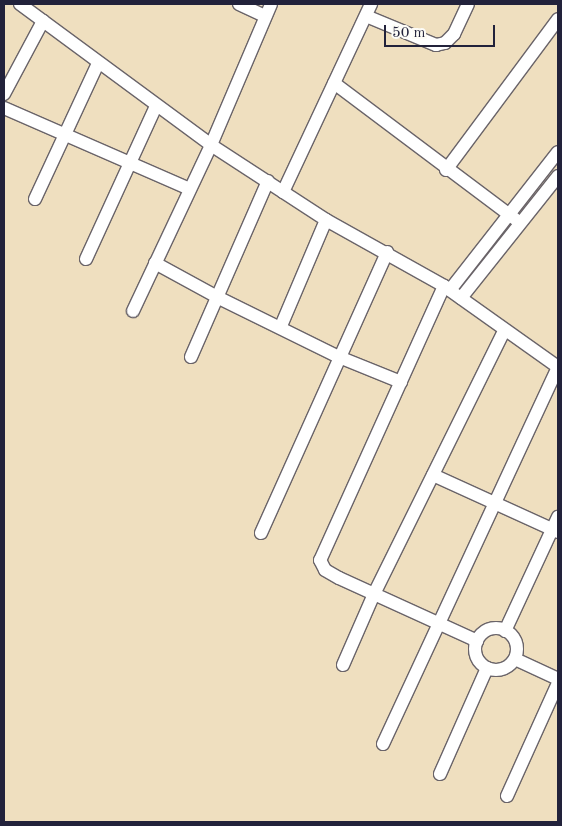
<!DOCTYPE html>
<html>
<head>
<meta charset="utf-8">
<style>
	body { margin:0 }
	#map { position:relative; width:562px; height:826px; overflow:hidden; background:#efdfbf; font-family:"Old Standard TT",serif }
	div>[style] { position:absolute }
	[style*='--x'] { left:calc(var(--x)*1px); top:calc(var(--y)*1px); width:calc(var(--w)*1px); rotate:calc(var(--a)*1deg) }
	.roads { filter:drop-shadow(1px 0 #6a6469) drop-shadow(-1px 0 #6a6469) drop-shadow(0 1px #6a6469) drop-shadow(0 -1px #6a6469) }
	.street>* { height:12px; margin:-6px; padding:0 6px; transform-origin:6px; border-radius:6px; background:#fff }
	.street>.ring { margin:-6px; padding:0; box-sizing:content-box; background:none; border:12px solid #fff; border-radius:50% }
	span { translate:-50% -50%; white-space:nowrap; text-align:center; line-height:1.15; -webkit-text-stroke:4px #fdfcf7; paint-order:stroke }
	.frame { position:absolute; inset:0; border:5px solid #22223b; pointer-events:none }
	.scale { position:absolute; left:384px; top:25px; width:111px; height:22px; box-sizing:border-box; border:2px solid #22223b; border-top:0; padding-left:6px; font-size:15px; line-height:18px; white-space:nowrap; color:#22223b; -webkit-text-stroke:4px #fdfcf7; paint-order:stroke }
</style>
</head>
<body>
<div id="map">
	<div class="roads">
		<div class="street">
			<i style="--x:20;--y:4;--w:237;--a:36.4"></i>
			<i style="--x:211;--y:145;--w:137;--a:33.1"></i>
			<i style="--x:326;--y:220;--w:135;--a:29.2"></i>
			<i style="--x:444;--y:286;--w:140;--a:35.4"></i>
			<i style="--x:239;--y:4;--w:29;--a:25"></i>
			<i style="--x:366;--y:16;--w:76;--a:22.5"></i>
			<i style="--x:436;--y:45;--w:9;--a:-13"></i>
			<i style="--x:445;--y:43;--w:13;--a:-45"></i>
			<i style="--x:454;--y:34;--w:33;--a:-65"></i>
			<i style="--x:334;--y:83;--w:231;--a:36.9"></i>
			<i style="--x:4;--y:94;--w:83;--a:-61.9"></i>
			<i style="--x:4;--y:108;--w:202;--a:23.6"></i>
			<i style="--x:446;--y:170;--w:188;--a:-53.4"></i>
			<i style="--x:283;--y:192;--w:208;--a:-64.9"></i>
			<i style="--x:35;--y:199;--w:150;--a:-65.1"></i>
			<i style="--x:86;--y:259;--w:168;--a:-65.4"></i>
			<i style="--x:155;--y:263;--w:71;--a:28.7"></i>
			<i style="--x:217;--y:297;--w:136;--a:26.2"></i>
			<i style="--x:339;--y:357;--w:67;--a:22"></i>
			<i style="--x:444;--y:286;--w:301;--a:114.3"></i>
			<i style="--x:320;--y:560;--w:11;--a:63"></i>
			<i style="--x:325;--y:570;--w:16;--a:30"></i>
			<i style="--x:339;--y:578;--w:152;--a:24.5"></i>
			<i style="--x:450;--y:290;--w:175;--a:-52"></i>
			<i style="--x:461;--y:298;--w:156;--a:-51.5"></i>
			<i style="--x:133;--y:311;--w:183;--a:-64.8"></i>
			<i style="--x:211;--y:145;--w:153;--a:-66.9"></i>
			<i style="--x:281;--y:326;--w:115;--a:-67"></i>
			<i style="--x:191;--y:357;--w:192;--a:-66.4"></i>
			<i style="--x:433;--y:475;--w:137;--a:24.5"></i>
			<i style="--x:261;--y:533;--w:308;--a:-65.8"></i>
			<i class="ring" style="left:475px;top:628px;width:30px;height:30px"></i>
			<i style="--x:505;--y:631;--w:126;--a:-65.1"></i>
			<i style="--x:515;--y:659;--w:47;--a:24.9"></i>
			<i style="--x:343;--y:665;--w:77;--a:-66.4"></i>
			<i style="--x:374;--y:594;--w:293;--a:-63.7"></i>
			<i style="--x:383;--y:744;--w:416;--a:-65.1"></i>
			<i style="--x:440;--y:774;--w:116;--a:-66.1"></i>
			<i style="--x:507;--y:796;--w:124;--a:-65.7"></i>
		</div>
	</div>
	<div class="frame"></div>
	<div class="scale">50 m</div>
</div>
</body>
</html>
